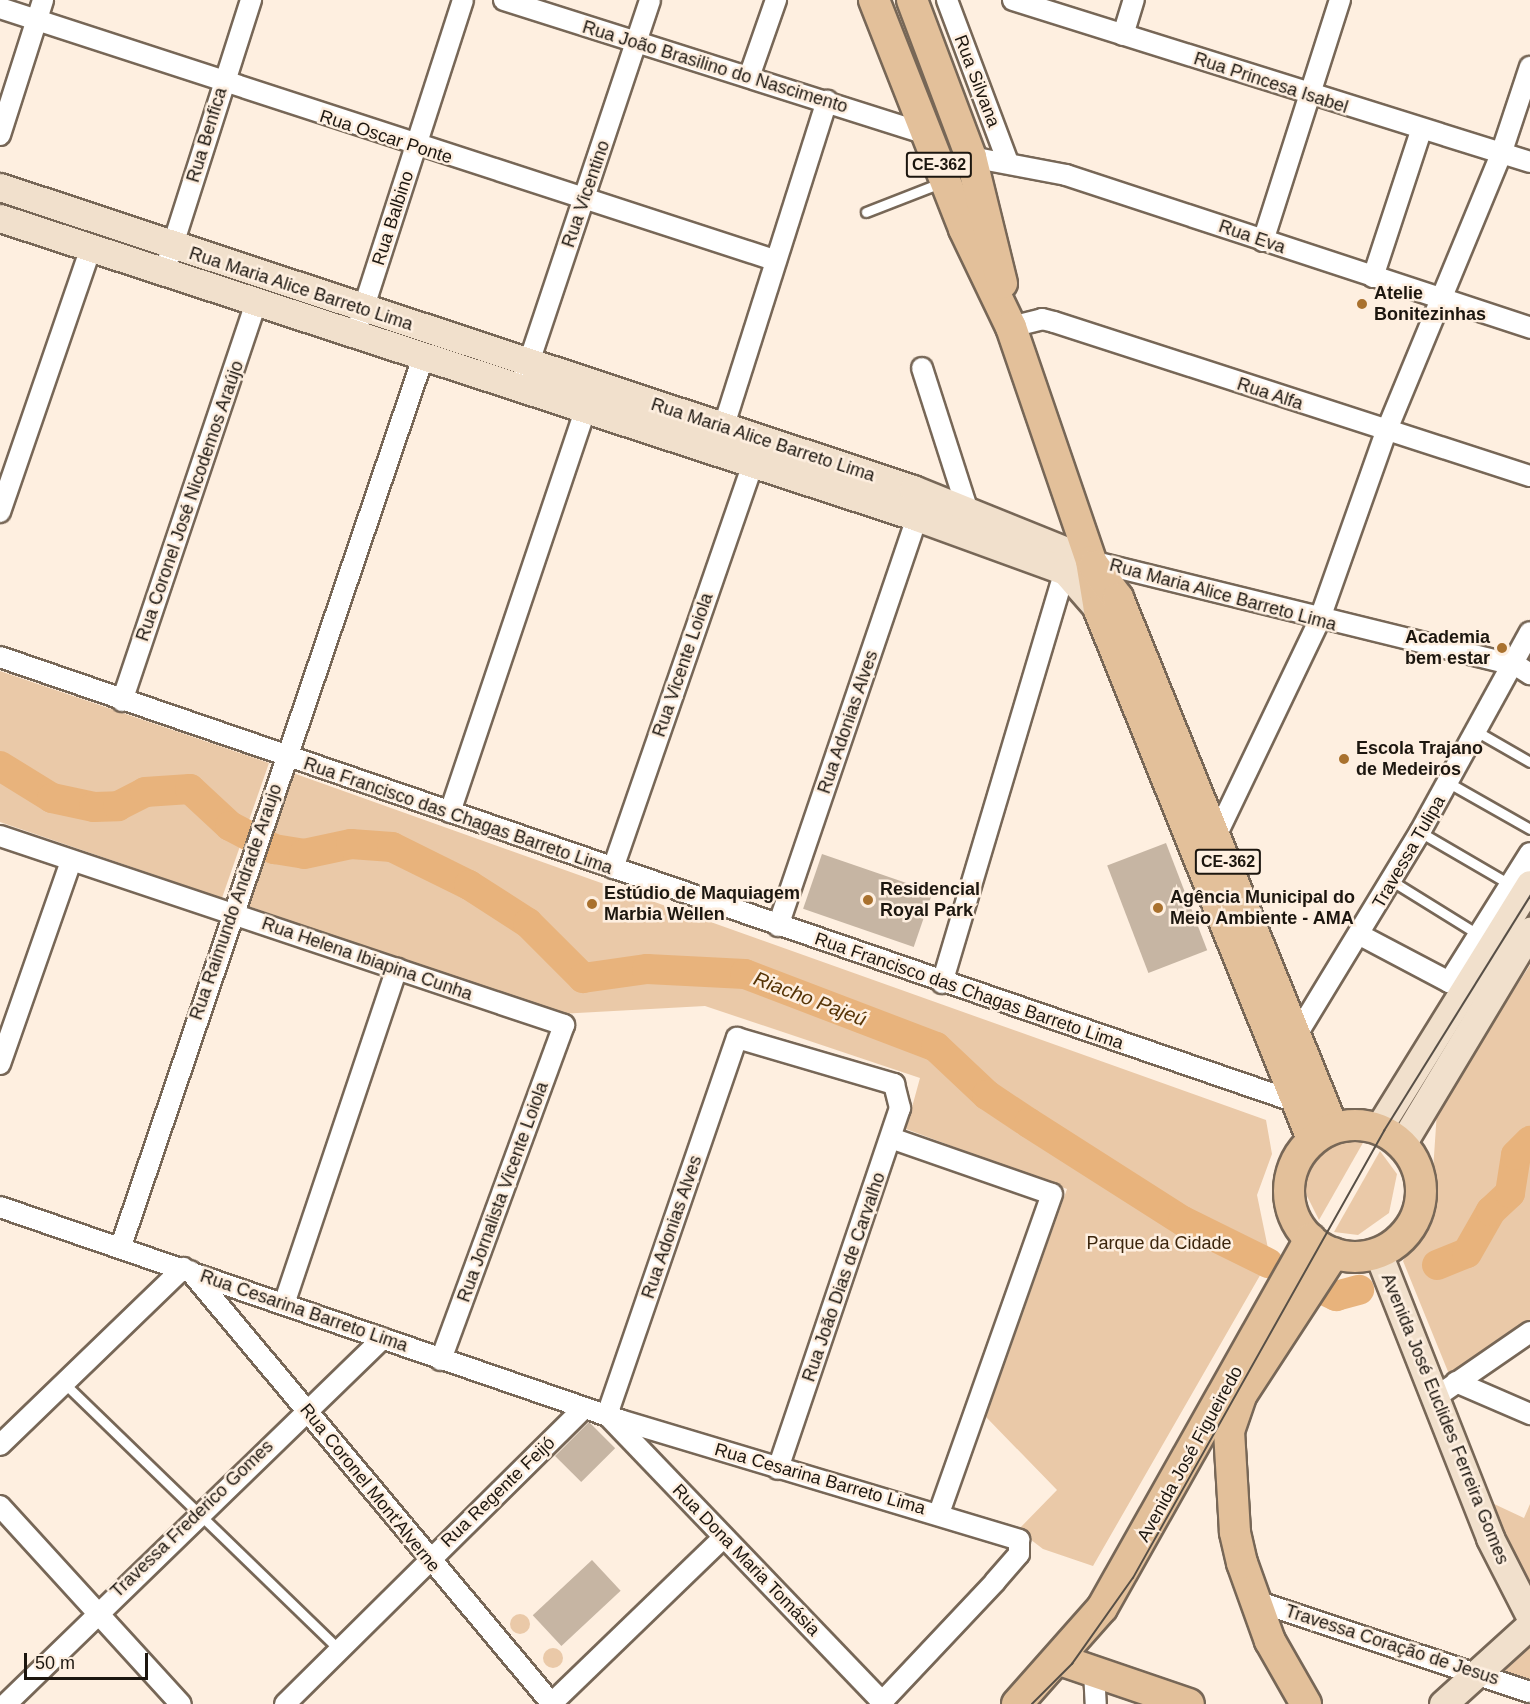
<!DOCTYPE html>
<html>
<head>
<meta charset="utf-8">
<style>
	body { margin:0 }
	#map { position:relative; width:1530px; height:1704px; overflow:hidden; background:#feefe0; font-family:Arial,sans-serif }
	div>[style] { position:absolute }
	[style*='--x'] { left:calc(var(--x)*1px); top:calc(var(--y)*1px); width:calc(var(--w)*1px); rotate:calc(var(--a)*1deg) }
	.green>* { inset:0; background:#eac9a8 }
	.round { border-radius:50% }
	.river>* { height:30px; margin:-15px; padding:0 15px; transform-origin:15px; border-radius:15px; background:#e8b37c }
	.building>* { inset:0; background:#c6b5a3; transform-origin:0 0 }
	.roads { filter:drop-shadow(2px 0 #776757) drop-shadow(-2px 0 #776757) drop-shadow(0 2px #776757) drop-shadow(0 -2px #776757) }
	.lane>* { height:9px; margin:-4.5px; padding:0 4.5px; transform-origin:4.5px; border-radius:4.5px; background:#fff }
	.street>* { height:20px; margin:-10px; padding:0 10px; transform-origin:10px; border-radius:10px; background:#fff }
	.secondary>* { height:27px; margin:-13.5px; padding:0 13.5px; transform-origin:13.5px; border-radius:13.5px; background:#f1e0cc }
	.primary>* { height:30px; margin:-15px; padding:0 15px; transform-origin:15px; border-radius:15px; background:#e3c09a }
	.primary>.ring { margin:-15px; padding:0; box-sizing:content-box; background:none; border:30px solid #e3c09a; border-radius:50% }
	.tram>* { height:1.5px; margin:-0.75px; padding:0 0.75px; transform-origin:0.75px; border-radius:0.75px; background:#574f46 }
	.dots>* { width:16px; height:16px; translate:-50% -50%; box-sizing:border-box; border:3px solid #feefe0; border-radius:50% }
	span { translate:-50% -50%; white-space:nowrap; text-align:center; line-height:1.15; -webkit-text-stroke:5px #feefe0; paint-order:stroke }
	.shield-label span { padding:2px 4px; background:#feefe0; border:2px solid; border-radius:4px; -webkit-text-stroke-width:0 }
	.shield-label { font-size:16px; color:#1c160f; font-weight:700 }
	.street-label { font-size:18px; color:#1c160f }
	.poi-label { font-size:18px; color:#1c160f; font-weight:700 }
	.left { translate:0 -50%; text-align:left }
	.right { translate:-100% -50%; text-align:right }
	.park-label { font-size:18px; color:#3b250c }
	.water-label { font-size:20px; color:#563406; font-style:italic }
	.scale { position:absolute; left:24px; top:1653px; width:124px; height:27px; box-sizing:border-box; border:3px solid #1c160f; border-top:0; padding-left:8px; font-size:18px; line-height:21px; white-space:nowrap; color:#1c160f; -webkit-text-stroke:4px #feefe0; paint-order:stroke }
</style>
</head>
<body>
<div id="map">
	<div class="green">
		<i style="clip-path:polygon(0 671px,269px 763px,222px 898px,0 822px)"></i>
		<i style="clip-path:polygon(293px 773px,1266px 1120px,1272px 1154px,1257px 1195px,1270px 1258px,1093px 1566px,1043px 1549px,1018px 1530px,1057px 1490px,986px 1417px,1067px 1189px,906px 1129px,920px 1078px,705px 1006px,559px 1014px,248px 906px)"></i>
		<i style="clip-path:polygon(1530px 965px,1530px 1320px,1449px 1374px,1403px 1261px,1430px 1216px,1437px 1111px)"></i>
		<i style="clip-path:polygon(1364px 1141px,1319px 1220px,1306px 1194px,1305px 1179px,1314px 1161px,1337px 1142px)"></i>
		<i style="clip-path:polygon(1380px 1151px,1397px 1174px,1389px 1213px,1358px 1235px,1334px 1232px)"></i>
		<i style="clip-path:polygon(1492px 1503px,1524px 1518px,1530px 1504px,1530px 1603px,1487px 1506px)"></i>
		<i class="round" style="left:510px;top:1614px;width:20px;height:20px"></i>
		<i style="clip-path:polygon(1530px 1635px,1530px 1682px,1494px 1667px)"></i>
		<i class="round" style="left:543px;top:1648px;width:20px;height:20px"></i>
	</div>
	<div class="river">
		<i style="--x:0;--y:766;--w:61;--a:31.6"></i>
		<i style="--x:52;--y:798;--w:43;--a:12.1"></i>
		<i style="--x:94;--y:807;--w:24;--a:-2"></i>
		<i style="--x:118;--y:806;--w:30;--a:-27"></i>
		<i style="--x:145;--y:792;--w:45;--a:-3.8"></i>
		<i style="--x:190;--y:789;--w:54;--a:42.8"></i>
		<i style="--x:230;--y:826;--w:50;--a:27.6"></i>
		<i style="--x:274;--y:849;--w:30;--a:9"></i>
		<i style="--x:304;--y:854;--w:48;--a:-12"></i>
		<i style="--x:351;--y:844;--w:41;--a:4.2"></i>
		<i style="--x:392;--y:847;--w:86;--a:26.3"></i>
		<i style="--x:469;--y:885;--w:70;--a:32.8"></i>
		<i style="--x:528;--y:923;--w:78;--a:45"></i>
		<i style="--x:583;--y:978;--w:65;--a:-8"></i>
		<i style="--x:647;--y:969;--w:98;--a:2.9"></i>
		<i style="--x:745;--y:974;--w:204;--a:20.9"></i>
		<i style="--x:936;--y:1047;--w:70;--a:43.3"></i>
		<i style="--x:987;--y:1095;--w:50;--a:33.7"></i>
		<i style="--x:1029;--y:1123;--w:183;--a:32.5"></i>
		<i style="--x:1183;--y:1221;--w:95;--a:26.3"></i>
		<i style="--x:1437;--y:1265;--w:32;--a:-22"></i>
		<i style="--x:1467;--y:1253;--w:48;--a:-60.3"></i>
		<i style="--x:1491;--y:1211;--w:26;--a:-43"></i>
		<i style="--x:1510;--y:1193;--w:38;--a:-81"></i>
		<i style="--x:1516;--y:1155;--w:20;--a:-45"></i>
		<i style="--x:1321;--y:1289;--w:17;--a:25"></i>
		<i style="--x:1336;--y:1296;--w:24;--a:-15"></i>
	</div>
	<div class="building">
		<i style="left:1166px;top:843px;width:115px;height:63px;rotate:69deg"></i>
		<i style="left:822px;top:854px;width:117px;height:58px;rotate:19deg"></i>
		<i style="left:589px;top:1422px;width:37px;height:48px;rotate:45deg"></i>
		<i style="left:592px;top:1560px;width:42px;height:81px;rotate:47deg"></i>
	</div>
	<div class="roads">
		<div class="lane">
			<i style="--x:866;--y:212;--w:83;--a:-21.3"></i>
			<i style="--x:1476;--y:731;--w:62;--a:29.9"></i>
			<i style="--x:1449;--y:783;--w:93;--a:29.6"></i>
			<i style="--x:1420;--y:832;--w:105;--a:30.2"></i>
			<i style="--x:1392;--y:881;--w:102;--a:31.8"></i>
			<i style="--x:64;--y:1383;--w:385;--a:44.1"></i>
		</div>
		<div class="street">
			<i style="--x:504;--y:0;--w:444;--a:17.6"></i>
			<i style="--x:947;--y:0;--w:173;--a:69.4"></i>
			<i style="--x:1013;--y:0;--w:542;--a:17.4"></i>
			<i style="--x:0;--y:8;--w:814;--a:18.03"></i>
			<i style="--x:1123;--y:35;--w:37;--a:-73"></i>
			<i style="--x:749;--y:77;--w:82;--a:-70.7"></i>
			<i style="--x:0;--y:135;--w:142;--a:-72.3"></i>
			<i style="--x:971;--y:157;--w:97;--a:10.7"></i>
			<i style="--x:1066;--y:175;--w:489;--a:18.2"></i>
			<i style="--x:1263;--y:241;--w:253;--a:-72.3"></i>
			<i style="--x:169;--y:257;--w:270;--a:-72.3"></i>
			<i style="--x:1373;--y:277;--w:154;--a:-71.8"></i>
			<i style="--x:360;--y:319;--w:335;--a:-72.1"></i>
			<i style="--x:1011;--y:327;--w:32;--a:-14"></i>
			<i style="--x:1042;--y:319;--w:12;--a:14"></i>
			<i style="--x:1054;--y:322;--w:500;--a:17.93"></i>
			<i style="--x:922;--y:368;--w:150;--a:72.2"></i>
			<i style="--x:525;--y:374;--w:394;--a:-71.5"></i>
			<i style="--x:720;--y:438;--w:354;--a:-72.4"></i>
			<i style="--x:0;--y:512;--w:280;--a:-71"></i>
			<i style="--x:1091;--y:561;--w:438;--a:13.8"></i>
			<i style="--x:1516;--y:665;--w:17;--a:33"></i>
			<i style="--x:0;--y:657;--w:1380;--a:18.95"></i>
			<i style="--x:122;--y:701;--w:422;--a:-71.4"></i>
			<i style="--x:450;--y:812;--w:424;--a:-71.4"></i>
			<i style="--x:1217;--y:834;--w:236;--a:-64.4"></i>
			<i style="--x:1319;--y:621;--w:201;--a:-70.5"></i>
			<i style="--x:1386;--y:432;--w:301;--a:-67.5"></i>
			<i style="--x:1501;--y:154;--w:92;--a:-71.6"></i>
			<i style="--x:0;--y:836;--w:595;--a:18.53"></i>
			<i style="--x:564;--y:1025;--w:357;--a:110.2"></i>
			<i style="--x:613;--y:868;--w:431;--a:-70.9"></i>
			<i style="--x:778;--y:926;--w:432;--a:-71.2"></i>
			<i style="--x:1360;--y:935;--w:101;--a:27.8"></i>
			<i style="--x:1449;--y:982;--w:152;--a:-57.9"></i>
			<i style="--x:942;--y:983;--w:430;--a:-73.4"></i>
			<i style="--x:1296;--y:1036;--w:239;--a:-58.7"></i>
			<i style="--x:1420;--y:832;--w:228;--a:-61.2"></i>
			<i style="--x:0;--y:1064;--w:215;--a:-70.7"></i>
			<i style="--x:891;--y:1138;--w:170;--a:19.2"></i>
			<i style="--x:1052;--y:1194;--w:338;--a:109.5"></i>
			<i style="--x:0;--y:1207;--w:656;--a:18.96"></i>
			<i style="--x:620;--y:1420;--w:417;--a:16.7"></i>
			<i style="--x:1019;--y:1540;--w:14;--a:90"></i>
			<i style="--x:1019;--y:1554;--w:37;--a:131"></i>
			<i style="--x:995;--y:1582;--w:168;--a:133.3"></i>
			<i style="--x:121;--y:1246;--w:941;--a:-71.22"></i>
			<i style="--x:190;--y:1271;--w:564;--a:50.1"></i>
			<i style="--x:284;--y:1304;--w:354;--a:-71.4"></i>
			<i style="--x:1456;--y:1382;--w:81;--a:23.4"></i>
			<i style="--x:1433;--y:1399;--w:118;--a:-34.6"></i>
			<i style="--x:607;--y:1415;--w:399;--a:-71"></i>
			<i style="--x:737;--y:1038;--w:164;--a:16.3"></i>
			<i style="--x:894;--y:1084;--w:25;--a:76"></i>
			<i style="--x:900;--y:1108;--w:381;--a:108.7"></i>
			<i style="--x:609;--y:1417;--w:397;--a:46.2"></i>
			<i style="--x:0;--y:1445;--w:255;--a:-44"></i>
			<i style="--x:0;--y:1506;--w:268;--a:47.6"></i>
			<i style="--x:1253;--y:1600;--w:292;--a:18.4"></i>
			<i style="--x:1094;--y:1671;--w:33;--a:87"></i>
			<i style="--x:6;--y:1704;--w:525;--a:-44.15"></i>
			<i style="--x:285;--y:1704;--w:421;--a:-44.7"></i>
			<i style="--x:551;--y:1704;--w:240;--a:-44"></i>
		</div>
		<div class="secondary">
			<i style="--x:0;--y:187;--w:962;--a:18.3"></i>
			<i style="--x:913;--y:489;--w:192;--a:22"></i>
			<i style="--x:0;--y:218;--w:965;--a:18.06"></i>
			<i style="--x:917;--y:517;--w:158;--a:20"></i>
			<i style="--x:1065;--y:571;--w:52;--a:48.9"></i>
			<i style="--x:1378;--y:1129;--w:288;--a:-58.2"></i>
			<i style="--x:1402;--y:1144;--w:249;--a:-59"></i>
			<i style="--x:1378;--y:1253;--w:306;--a:68.5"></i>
			<i style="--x:1490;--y:1538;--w:88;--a:62.9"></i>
			<i style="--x:1443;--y:1704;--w:118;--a:-42.2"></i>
		</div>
		<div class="primary">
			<i style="--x:874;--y:0;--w:246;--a:68.5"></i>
			<i style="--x:964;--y:229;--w:109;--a:64.4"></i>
			<i style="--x:1011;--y:327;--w:247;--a:71.1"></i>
			<i style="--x:1091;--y:561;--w:50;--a:80.7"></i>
			<i style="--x:1099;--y:610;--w:570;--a:68.07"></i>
			<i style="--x:912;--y:0;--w:168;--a:69.4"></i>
			<i style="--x:971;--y:157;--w:130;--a:76.2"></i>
			<i style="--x:1094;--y:566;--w:40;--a:53"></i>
			<i style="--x:1118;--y:598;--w:572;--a:67.92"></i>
			<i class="ring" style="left:1289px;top:1125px;width:102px;height:102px"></i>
			<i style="--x:1060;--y:1660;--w:136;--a:18.8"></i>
			<i style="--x:1017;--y:1704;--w:128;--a:-48.5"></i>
			<i style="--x:1102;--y:1608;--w:424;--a:-60.6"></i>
			<i style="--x:1306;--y:1704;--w:73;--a:-119.7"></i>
			<i style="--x:1270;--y:1641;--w:83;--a:-109.7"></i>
			<i style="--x:1242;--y:1563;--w:32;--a:-103"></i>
			<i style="--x:1235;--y:1532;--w:101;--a:-93.4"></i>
			<i style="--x:1229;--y:1431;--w:39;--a:-71"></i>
			<i style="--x:1242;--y:1394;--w:168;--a:-56.9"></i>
		</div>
	</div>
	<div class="tram">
		<i style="--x:1032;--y:1704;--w:57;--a:-45"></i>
		<i style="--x:1072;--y:1664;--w:105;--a:-54.7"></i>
		<i style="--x:1133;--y:1578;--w:513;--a:-60.68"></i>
		<i style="--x:1384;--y:1131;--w:277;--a:-58.1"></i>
	</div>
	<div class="dots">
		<i style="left:1362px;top:304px;background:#a9712e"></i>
		<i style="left:1502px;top:648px;background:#a9712e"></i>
		<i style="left:1344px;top:759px;background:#a9712e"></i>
		<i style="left:868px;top:900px;background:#a9712e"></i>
		<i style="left:592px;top:904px;background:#a9712e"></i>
		<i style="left:1158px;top:908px;background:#a9712e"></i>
	</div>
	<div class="shield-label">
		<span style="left:939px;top:165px">CE-362</span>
		<span style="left:1228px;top:862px">CE-362</span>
	</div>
	<div class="street-label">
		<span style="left:715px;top:67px;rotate:17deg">Rua João Brasilino do Nascimento</span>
		<span style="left:977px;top:81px;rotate:69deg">Rua Silvana</span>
		<span style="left:1271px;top:83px;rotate:18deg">Rua Princesa Isabel</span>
		<span style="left:207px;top:135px;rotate:-73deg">Rua Benfica</span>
		<span style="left:386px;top:137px;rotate:18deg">Rua Oscar Ponte</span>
		<span style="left:586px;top:194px;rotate:-71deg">Rua Vicentino</span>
		<span style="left:393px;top:218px;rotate:-72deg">Rua Balbino</span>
		<span style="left:1252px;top:237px;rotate:19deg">Rua Eva</span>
		<span style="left:301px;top:289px;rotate:18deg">Rua Maria Alice Barreto Lima</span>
		<span style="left:1270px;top:394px;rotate:18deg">Rua Alfa</span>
		<span style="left:763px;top:440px;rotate:18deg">Rua Maria Alice Barreto Lima</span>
		<span style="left:190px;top:501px;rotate:-71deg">Rua Coronel José Nicodemos Araújo</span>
		<span style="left:1223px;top:595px;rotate:15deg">Rua Maria Alice Barreto Lima</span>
		<span style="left:683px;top:665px;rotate:-71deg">Rua Vicente Loiola</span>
		<span style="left:848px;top:722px;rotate:-71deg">Rua Adonias Alves</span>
		<span style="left:458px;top:816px;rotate:19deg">Rua Francisco das Chagas Barreto Lima</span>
		<span style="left:1409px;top:852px;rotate:-60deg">Travessa Tulipa</span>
		<span style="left:236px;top:902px;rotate:-71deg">Rua Raimundo Andrade Araujo</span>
		<span style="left:367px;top:959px;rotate:19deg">Rua Helena Ibiapina Cunha</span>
		<span style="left:969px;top:991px;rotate:19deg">Rua Francisco das Chagas Barreto Lima</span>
		<span style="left:503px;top:1192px;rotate:-70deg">Rua Jornalista Vicente Loiola</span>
		<span style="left:672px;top:1227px;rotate:-71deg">Rua Adonias Alves</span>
		<span style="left:844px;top:1277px;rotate:-71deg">Rua João Dias de Carvalho</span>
		<span style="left:304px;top:1311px;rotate:19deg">Rua Cesarina Barreto Lima</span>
		<span style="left:1445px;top:1419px;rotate:68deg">Avenida José Euclides Ferreira Gomes</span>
		<span style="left:1190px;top:1454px;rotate:-61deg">Avenida José Figueiredo</span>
		<span style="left:820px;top:1479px;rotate:16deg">Rua Cesarina Barreto Lima</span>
		<span style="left:370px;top:1488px;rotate:51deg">Rua Coronel Mont'Alverne</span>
		<span style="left:498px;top:1492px;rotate:-44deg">Rua Regente Feijó</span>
		<span style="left:192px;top:1519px;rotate:-44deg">Travessa Frederico Gomes</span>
		<span style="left:746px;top:1560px;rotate:46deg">Rua Dona Maria Tomásia</span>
		<span style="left:1392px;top:1645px;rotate:18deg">Travessa Coração de Jesus</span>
	</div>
	<div class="poi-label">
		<span class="left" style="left:1374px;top:304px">Atelie<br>Bonitezinhas</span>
		<span class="right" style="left:1490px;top:648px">Academia<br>bem estar</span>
		<span class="left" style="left:1356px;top:759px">Escola Trajano<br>de Medeiros</span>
		<span class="left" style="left:880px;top:900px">Residencial<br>Royal Park</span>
		<span class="left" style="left:604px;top:904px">Estúdio de Maquiagem<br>Marbia Wellen</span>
		<span class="left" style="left:1170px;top:908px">Agência Municipal do<br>Meio Ambiente - AMA</span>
	</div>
	<div class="park-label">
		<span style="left:1159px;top:1243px">Parque da Cidade</span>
	</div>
	<div class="water-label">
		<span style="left:810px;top:999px;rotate:21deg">Riacho Pajeú</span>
	</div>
	<div class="scale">50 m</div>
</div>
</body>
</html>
